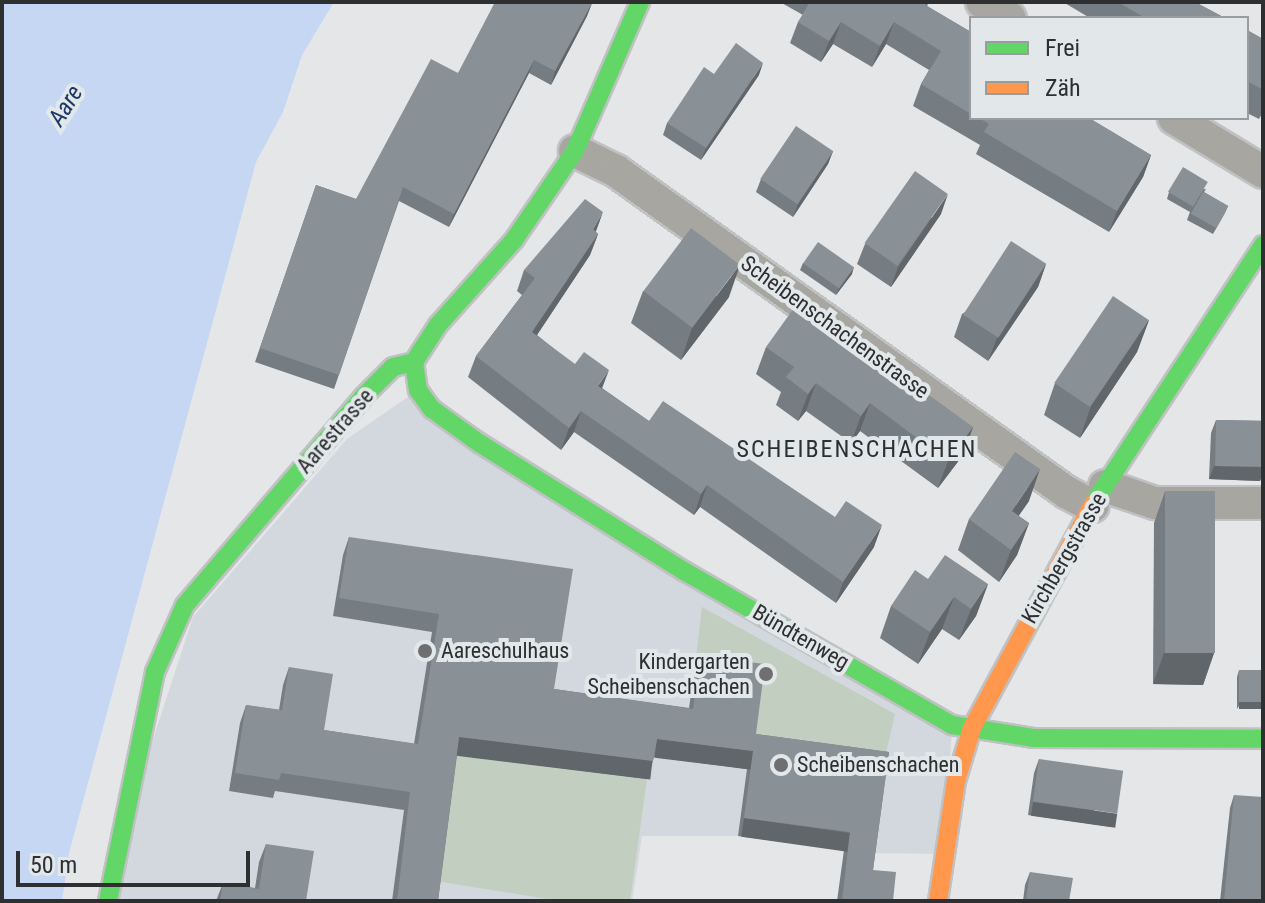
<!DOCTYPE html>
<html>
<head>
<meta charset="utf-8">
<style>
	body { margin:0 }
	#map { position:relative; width:1265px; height:903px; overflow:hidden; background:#e4e6e8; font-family:"Roboto Condensed",sans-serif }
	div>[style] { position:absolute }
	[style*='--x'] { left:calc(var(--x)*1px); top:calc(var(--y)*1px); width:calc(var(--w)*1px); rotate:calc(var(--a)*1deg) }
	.built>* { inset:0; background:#d2d8de }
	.green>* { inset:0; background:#c1cec0 }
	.water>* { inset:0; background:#c5d7f3 }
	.roads { filter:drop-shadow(2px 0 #c0c1c2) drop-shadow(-2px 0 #c0c1c2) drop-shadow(0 2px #c0c1c2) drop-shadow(0 -2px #c0c1c2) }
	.street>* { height:32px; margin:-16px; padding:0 16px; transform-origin:16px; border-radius:16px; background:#a8a6a1 }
	.fast>* { height:18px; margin:-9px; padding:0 9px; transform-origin:9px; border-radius:9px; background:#63d668 }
	.slow>* { height:18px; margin:-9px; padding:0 9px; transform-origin:9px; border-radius:9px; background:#ff974d }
	.wall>* { inset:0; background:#767d82 }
	.shaded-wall>* { inset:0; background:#60666a; transform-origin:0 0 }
	.building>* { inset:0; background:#899197; transform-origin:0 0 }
	.dots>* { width:22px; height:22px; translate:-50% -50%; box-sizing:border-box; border:4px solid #e2e7ea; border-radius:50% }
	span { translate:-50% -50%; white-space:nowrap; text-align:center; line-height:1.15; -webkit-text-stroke:8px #e2e7ea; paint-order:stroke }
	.street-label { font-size:22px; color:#2d2f30 }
	.poi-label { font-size:22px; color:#2d2f30 }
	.left { translate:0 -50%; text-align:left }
	.right { translate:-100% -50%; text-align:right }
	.water-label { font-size:24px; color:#1b3868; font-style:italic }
	.neighbourhood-label { font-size:24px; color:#2d2f30; letter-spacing:2px }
	.frame { position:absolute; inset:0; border:4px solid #2d2f30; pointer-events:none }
	.legend { position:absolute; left:969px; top:16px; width:280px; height:104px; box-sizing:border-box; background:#e2e7ea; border:2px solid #9a9da0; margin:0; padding:10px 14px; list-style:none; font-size:24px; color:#2d2f30 }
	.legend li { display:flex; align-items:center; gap:16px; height:40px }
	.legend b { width:40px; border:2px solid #9a9da0 }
	.scale { position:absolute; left:16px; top:851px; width:234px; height:36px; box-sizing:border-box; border:4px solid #2d2f30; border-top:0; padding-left:10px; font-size:24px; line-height:28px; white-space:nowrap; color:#2d2f30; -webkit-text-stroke:6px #e2e7ea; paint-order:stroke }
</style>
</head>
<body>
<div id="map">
	<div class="built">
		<i style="clip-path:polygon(418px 390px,952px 725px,945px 854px,871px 853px,738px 836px,642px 836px,632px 901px,116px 901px,138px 785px,193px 617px,347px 439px)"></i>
	</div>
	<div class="green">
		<i style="clip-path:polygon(702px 607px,895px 714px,882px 770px,749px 752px,694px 674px)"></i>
		<i style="clip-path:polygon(453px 755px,647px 779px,630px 901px,560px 901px,436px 881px)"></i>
	</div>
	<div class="water">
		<i style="clip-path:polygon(2px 2px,334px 2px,302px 55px,283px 112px,256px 162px,69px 853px,62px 901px,2px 901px)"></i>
	</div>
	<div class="roads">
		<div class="street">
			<i style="--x:982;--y:2;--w:32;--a:30"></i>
			<i style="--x:1174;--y:118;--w:104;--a:31.2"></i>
			<i style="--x:575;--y:151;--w:46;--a:26"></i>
			<i style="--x:616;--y:171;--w:553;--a:35.5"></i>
			<i style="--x:1066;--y:492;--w:30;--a:28"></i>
			<i style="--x:1105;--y:486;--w:53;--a:18.8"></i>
			<i style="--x:1155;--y:503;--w:108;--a:0"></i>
		</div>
		<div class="fast">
			<i style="--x:414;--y:362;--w:28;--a:82"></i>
			<i style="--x:418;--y:390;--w:24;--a:54"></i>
			<i style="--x:432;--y:409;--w:58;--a:35.9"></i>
			<i style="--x:479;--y:443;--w:242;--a:32"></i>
			<i style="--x:684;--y:571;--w:309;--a:29.9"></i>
			<i style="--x:952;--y:725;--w:82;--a:9.1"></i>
			<i style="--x:1033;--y:738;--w:230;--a:0.2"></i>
			<i style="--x:1093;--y:504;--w:310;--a:-56.7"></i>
			<i style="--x:108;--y:901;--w:234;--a:-78.4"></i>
			<i style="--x:155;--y:672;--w:73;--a:-65.9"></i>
			<i style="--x:185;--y:605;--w:274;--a:-49.4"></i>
			<i style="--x:363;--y:397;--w:42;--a:-45"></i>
			<i style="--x:393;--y:367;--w:22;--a:-13"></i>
			<i style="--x:414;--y:362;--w:44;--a:-57"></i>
			<i style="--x:438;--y:325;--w:114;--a:-48.2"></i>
			<i style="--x:514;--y:240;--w:108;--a:-55.6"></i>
			<i style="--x:575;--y:151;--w:163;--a:-66.4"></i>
		</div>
		<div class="slow">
			<i style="--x:938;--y:901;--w:121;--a:-81.5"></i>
			<i style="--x:956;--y:781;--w:55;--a:-73.2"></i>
			<i style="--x:972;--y:728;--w:255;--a:-61.6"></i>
		</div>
	</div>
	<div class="wall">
		<i style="clip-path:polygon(780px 2px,929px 2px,927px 6px,971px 32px,971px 118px,1089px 118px,1151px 155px,1143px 177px,1109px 232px,976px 154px,980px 145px,913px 106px,921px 84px,929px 70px,886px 44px,872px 67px,833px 44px,821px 62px,790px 43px,798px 22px,803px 15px)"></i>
		<i style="clip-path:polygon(1063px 2px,1195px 2px,1225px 18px,1090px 18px)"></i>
		<i style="clip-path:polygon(592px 3px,587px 16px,551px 85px,529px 73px,449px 227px,399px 201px,334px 389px,255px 362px,316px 185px,356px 199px,458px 73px,519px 4px)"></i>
		<i style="clip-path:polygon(1247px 30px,1263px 39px,1263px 112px,1259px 119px,1247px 113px)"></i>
		<i style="clip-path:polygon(759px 75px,701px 160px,663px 135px,667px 123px)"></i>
		<i style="clip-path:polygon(833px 151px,828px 164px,793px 217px,756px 192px,761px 179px)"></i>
		<i style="clip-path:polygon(1206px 189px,1204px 192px,1228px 206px,1225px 213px,1213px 234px,1187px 220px,1190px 212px,1167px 199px,1169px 192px)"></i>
		<i style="clip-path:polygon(941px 214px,891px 287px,857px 264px,865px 244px)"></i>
		<i style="clip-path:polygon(596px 232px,598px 234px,590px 255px,537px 335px,602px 388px,649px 421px,874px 547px,836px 603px,700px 507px,694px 515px,574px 432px,561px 450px,468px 377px,476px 356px,522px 295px,517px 291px,524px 270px)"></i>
		<i style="clip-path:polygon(803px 263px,852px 274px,836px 295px,800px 270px)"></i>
		<i style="clip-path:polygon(1046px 264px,1038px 287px,988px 361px,954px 337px,962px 314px)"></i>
		<i style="clip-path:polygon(643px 291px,729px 297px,681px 360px,631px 323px)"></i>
		<i style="clip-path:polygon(1149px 320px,1137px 352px,1080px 438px,1044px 415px,1055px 383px)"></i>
		<i style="clip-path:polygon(766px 347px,973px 427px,963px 455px,938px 488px,860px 431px,851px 443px,806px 411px,798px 421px,776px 405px,781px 392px,756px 374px)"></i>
		<i style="clip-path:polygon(1216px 420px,1263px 421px,1263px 473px,1260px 481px,1209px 479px,1211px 433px)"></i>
		<i style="clip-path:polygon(1165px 491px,1214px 653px,1203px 685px,1153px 684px,1154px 523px)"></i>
		<i style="clip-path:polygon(1029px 501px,1018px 516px,1029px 523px,1017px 555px,999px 582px,958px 550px,969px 519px)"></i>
		<i style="clip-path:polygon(349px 537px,554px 689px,689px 708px,694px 674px,700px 656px,756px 734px,889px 752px,873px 870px,893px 901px,837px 901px,844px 850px,738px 836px,747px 769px,654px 757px,647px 779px,457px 755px,438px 901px,392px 901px,404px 810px,275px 791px,273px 798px,229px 791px,240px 723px,246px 705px,279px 710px,283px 685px,289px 667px,324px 730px,414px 744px,432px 632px,333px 616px,343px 555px)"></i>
		<i style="clip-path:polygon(928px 579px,988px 584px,976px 616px,959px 640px,942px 629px,918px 664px,880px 638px,891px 606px)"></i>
		<i style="clip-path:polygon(1239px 670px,1263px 670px,1237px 709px,1237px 677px)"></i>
		<i style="clip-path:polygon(1039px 759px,1112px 827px,1028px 815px,1034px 773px)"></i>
		<i style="clip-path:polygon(1234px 795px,1263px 901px,1220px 901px,1230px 808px)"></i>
		<i style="clip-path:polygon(266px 844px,306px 901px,216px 901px,223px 883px,255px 888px,259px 862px)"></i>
		<i style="clip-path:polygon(1030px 872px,1069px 901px,1023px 901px,1025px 885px)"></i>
	</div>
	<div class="shaded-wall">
		<i style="clip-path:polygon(592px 3px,587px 16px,551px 85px,555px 71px)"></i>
		<i style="clip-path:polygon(841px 22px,833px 44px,821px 62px,829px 41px)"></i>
		<i style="clip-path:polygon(894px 22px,886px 44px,872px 67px,880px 46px)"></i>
		<i style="clip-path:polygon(534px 60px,529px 73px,449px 227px,454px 214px)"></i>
		<i style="clip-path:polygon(763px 63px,759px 75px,701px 160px,706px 148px)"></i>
		<i style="clip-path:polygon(833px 151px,828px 164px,793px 217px,798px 204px)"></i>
		<i style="clip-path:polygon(1151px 155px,1143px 177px,1109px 232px,1117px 211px)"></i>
		<i style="clip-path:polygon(948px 194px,941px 214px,891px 287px,898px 267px)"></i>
		<i style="clip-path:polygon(603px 212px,595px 234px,593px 229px)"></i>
		<i style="clip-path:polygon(598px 234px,590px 255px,525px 353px,532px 332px)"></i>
		<i style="clip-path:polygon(1046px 264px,1038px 287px,988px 361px,997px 338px)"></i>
		<i style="clip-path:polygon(740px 265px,729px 297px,681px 360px,692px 328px)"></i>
		<i style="clip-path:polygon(854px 267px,852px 274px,836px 295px,839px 288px)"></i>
		<i style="clip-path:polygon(1149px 320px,1137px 352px,1080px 438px,1091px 406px)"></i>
		<i style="clip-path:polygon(609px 370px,601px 391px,598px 386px)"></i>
		<i style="clip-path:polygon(816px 383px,806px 411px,798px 421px,808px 394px)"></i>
		<i style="clip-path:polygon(870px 403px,860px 431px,851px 443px,861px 416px)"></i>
		<i style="clip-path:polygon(581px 411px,574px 432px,561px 450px,569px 428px)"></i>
		<i style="clip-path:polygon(973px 427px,963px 455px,938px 488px,948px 461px)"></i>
		<i style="clip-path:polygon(1214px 466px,1263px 467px,1263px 473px,1260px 481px,1209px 479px)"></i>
		<i style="clip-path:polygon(1040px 469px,1029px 501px,1000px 543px,1012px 511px)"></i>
		<i style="clip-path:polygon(707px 485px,700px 507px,694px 515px,701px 494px)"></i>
		<i style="clip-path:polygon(1029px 523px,1017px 555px,999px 582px,1011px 550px)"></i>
		<i style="clip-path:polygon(882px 525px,874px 547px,836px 603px,843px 582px)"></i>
		<i style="clip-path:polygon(988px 584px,976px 616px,959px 640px,971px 609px)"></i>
		<i style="clip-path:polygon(954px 597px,942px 629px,918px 664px,930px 632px)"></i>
		<i style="clip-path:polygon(1164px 653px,1214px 653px,1203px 685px,1153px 684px)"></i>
		<i style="left:1239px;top:702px;width:24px;height:7px"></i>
		<i style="left:459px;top:737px;width:195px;height:19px;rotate:7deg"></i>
		<i style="left:657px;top:739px;width:97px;height:19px;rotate:7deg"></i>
		<i style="left:1033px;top:802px;width:85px;height:14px;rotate:8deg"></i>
		<i style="left:744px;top:818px;width:107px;height:19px;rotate:8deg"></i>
	</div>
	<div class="building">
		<i style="clip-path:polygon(495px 2px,516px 2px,519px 4px,520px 2px,592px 3px,555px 71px,534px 60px,454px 214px,403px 187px,339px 375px,260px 348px,316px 185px,356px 199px,431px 59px,458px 73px)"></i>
		<i style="clip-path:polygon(810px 2px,926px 2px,925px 5px,971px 32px,971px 114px,921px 84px,941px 51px,894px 22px,880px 46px,841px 22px,829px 41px,798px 22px)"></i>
		<i style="clip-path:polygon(1118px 2px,1195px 2px,1225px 18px,1145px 18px)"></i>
		<i style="clip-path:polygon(1247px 30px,1263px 39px,1263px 90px,1247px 81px)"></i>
		<i style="clip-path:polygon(736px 43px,763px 63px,706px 148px,667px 123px,704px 67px,714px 74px)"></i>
		<i style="clip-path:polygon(979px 118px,1089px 118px,1151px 155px,1117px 211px,984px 132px,989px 124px)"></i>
		<i style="left:796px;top:126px;width:45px;height:64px;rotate:34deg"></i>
		<i style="left:1183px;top:167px;width:29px;height:29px;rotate:31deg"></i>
		<i style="left:915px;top:171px;width:40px;height:88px;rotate:35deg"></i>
		<i style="left:1203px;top:192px;width:29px;height:25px;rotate:29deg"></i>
		<i style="clip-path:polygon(585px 199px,603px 212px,593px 229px,598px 234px,532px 332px,575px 364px,584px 352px,609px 370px,598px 386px,649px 421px,663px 401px,835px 517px,846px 501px,882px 525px,843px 582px,707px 485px,701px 494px,581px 411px,569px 428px,476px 356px,535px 278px,524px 270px)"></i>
		<i style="left:691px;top:228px;width:61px;height:79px;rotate:37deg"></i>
		<i style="left:1011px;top:241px;width:42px;height:88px;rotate:33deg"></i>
		<i style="left:818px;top:242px;width:44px;height:26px;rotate:35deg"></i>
		<i style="left:1113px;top:296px;width:43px;height:105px;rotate:34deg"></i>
		<i style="clip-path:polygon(799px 301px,973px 427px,948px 461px,870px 403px,861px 416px,816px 383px,808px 394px,786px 377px,794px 367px,766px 347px)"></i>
		<i style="left:1216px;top:420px;width:47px;height:46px;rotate:1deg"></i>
		<i style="clip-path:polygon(1015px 452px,1040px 469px,1012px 511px,1029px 523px,1011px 550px,969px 519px)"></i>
		<i style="left:1165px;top:491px;width:50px;height:162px"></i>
		<i style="clip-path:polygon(349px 537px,573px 569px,554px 689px,693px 709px,700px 656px,765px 664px,756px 734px,889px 752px,873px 870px,896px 872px,893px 901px,842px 901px,850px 832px,744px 818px,753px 751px,657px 739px,653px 761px,459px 737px,438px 901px,397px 901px,410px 792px,281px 773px,279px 780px,235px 773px,246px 705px,282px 710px,289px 667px,333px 674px,324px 730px,418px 744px,439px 614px,339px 598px)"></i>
		<i style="clip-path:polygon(945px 555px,988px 584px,971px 609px,954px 597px,930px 632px,891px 606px,915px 570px,928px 579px)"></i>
		<i style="left:1239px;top:670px;width:24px;height:32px"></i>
		<i style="left:1039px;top:759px;width:85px;height:43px;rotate:8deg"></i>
		<i style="clip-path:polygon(1234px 795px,1263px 797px,1263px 901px,1224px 901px)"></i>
		<i style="clip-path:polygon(266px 844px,314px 851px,306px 901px,220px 901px,223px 883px,259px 889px)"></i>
		<i style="clip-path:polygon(1030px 872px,1073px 878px,1069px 901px,1026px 901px)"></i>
	</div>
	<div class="dots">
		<i style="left:425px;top:651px;background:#6d6f70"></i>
		<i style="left:766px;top:674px;background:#6d6f70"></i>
		<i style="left:781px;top:765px;background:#6d6f70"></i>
	</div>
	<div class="street-label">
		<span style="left:835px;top:327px;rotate:36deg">Scheibenschachenstrasse</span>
		<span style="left:335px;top:431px;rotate:-49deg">Aarestrasse</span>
		<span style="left:1064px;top:558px;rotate:-60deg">Kirchbergstrasse</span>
		<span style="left:801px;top:637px;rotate:30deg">Bündtenweg</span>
	</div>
	<div class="poi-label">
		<span class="left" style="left:441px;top:651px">Aareschulhaus</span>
		<span class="right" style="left:750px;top:674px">Kindergarten<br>Scheibenschachen</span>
		<span class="left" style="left:797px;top:765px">Scheibenschachen</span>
	</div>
	<div class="water-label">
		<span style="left:66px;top:106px;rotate:-58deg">Aare</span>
	</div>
	<div class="neighbourhood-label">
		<span style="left:857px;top:450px">SCHEIBENSCHACHEN</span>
	</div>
	<div class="frame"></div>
	<ul class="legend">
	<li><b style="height:10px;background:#63d668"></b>Frei</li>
	<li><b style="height:10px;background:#ff974d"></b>Zäh</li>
	</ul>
	<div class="scale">50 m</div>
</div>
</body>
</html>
